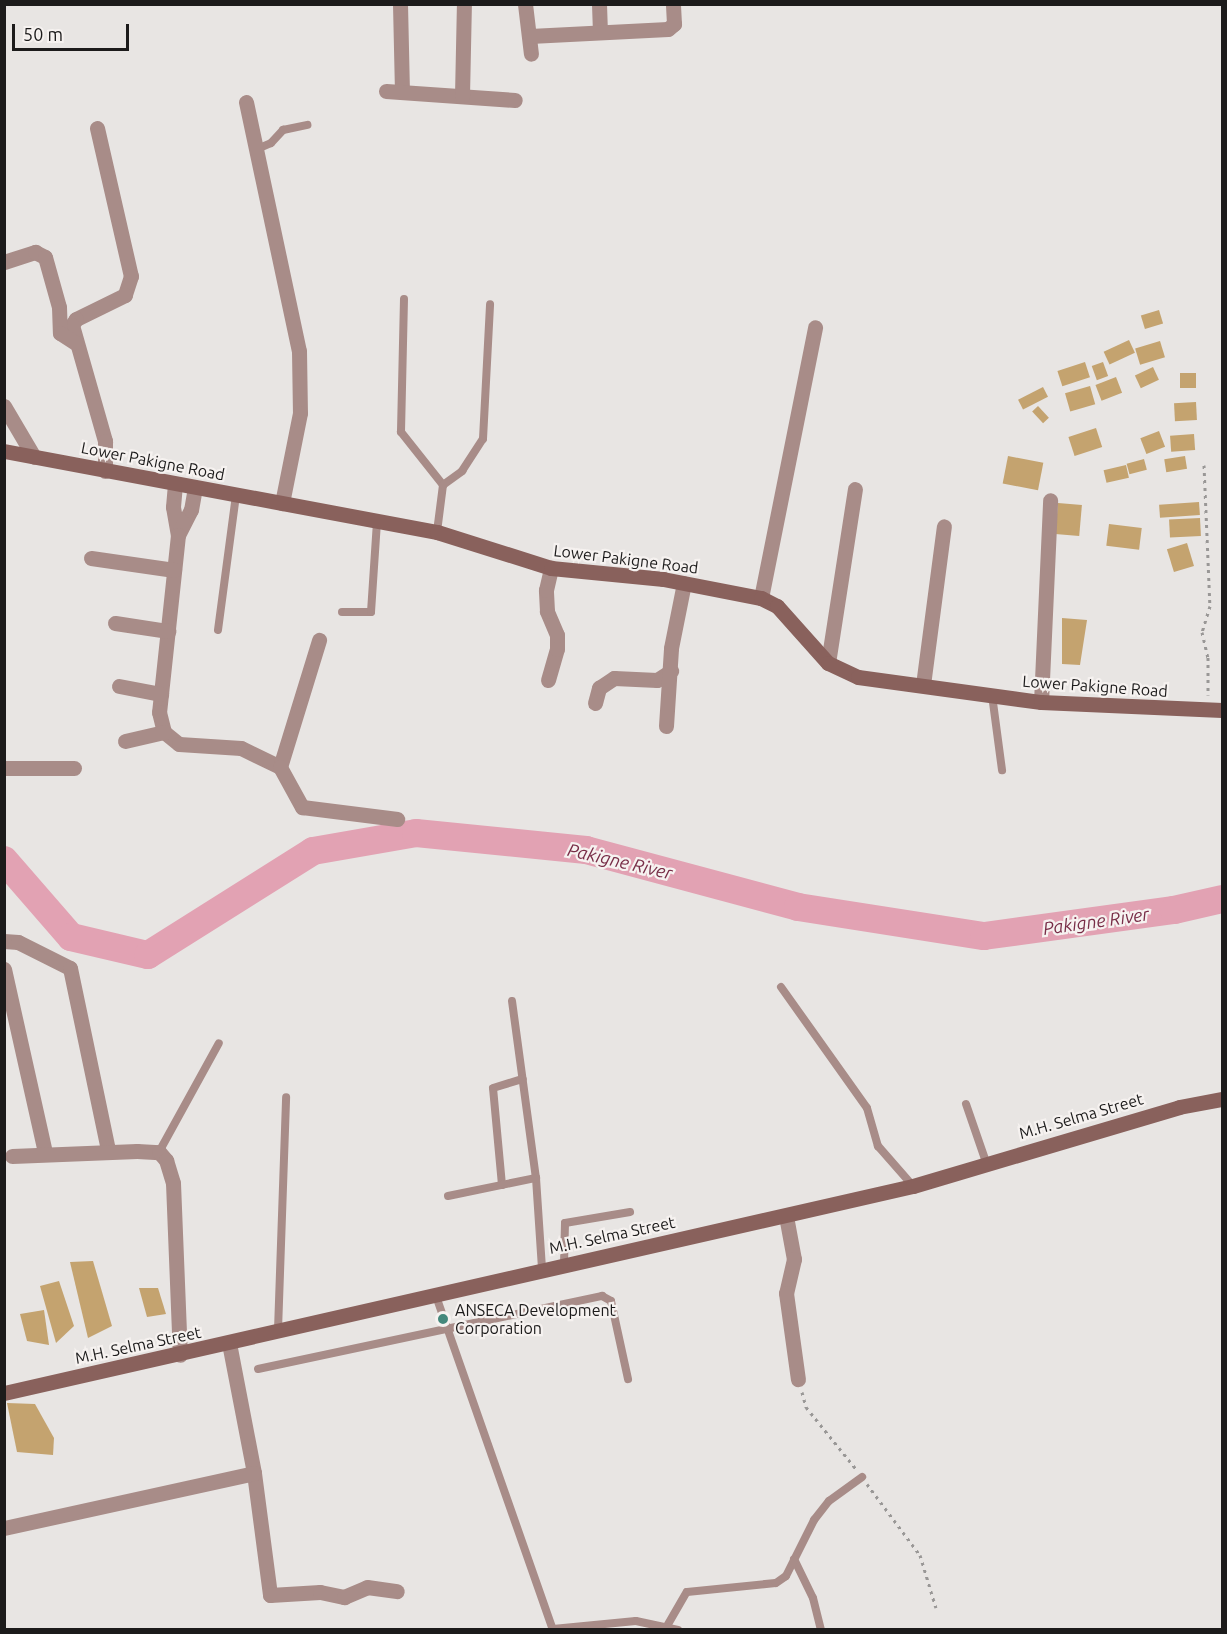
<!DOCTYPE html>
<html>
<head>
<meta charset="utf-8">
<style>
	body { margin:0 }
	#map { position:relative; width:1227px; height:1634px; overflow:hidden; background:#e8e5e3; font-family:Ubuntu,sans-serif }
	div>[style] { position:absolute }
	[style*='--x'] { left:calc(var(--x)*1px); top:calc(var(--y)*1px); width:calc(var(--w)*1px); rotate:calc(var(--a)*1deg) }
	.river>* { height:28px; margin:-14px; padding:0 14px; transform-origin:14px; border-radius:14px; background:#e2a2b3 }
	.building>* { inset:0; background:#c4a36f; transform-origin:0 0 }
	.path>* { height:3px; margin-top:-1.5px; transform-origin:0; background:repeating-linear-gradient(90deg,#999796 0 3px,transparent 0 7.5px) }
	.lane>* { height:8px; margin:-4px; padding:0 4px; transform-origin:4px; border-radius:4px; background:#a88c88 }
	.street>* { height:15px; margin:-7.5px; padding:0 7.5px; transform-origin:7.5px; border-radius:7.5px; background:#a88c88 }
	.secondary>* { height:15px; margin:-7.5px; padding:0 7.5px; transform-origin:7.5px; border-radius:7.5px; background:#89615c }
	.dots>* { width:16px; height:16px; translate:-50% -50%; box-sizing:border-box; border:3px solid #f6f2f0; border-radius:50% }
	span { translate:-50% -50%; white-space:nowrap; text-align:center; line-height:1.15; -webkit-text-stroke:4.5px #f6f2f0; paint-order:stroke }
	.street-label { font-size:16px; color:#1c1b1b }
	.poi-label { font-size:16px; color:#1c1b1b }
	.left { translate:0 -50%; text-align:left }
	.water-label { font-size:18px; color:#782d47; font-style:italic }
	.frame { position:absolute; inset:0; border:6px solid #1c1b1b; pointer-events:none }
	.scale { position:absolute; left:12px; top:24px; width:117px; height:27px; box-sizing:border-box; border:3px solid #1c1b1b; border-top:0; padding-left:8px; font-size:18px; line-height:21px; white-space:nowrap; color:#1c1b1b; -webkit-text-stroke:4px #f6f2f0; paint-order:stroke }
</style>
</head>
<body>
<div id="map">
	<div class="river">
		<i style="--x:4;--y:860;--w:102;--a:49"></i>
		<i style="--x:71;--y:937;--w:79;--a:13.2"></i>
		<i style="--x:148;--y:955;--w:195;--a:-32.2"></i>
		<i style="--x:313;--y:851;--w:105;--a:-9.9"></i>
		<i style="--x:416;--y:833;--w:171;--a:5.7"></i>
		<i style="--x:586;--y:850;--w:220;--a:15"></i>
		<i style="--x:798;--y:907;--w:188;--a:8.9"></i>
		<i style="--x:984;--y:936;--w:192;--a:-7.8"></i>
		<i style="--x:1174;--y:910;--w:49;--a:-12.9"></i>
	</div>
	<div class="building">
		<i style="left:1159px;top:310px;width:14px;height:19px;rotate:73deg"></i>
		<i style="left:1129px;top:340px;width:14px;height:28px;rotate:65deg"></i>
		<i style="left:1160px;top:341px;width:17px;height:26px;rotate:73deg"></i>
		<i style="left:1085px;top:362px;width:16px;height:29px;rotate:72deg"></i>
		<i style="left:1103px;top:362px;width:15px;height:12px;rotate:70deg"></i>
		<i style="left:1153px;top:367px;width:14px;height:20px;rotate:65deg"></i>
		<i style="left:1180px;top:373px;width:16px;height:15px"></i>
		<i style="left:1116px;top:377px;width:17px;height:22px;rotate:69deg"></i>
		<i style="left:1090px;top:386px;width:19px;height:26px;rotate:74deg"></i>
		<i style="left:1043px;top:387px;width:11px;height:28px;rotate:63deg"></i>
		<i style="left:1196px;top:402px;width:18px;height:22px;rotate:87deg"></i>
		<i style="left:1038px;top:406px;width:16px;height:8px;rotate:47deg"></i>
		<i style="left:1096px;top:428px;width:20px;height:29px;rotate:72deg"></i>
		<i style="left:1159px;top:431px;width:17px;height:20px;rotate:69deg"></i>
		<i style="left:1194px;top:434px;width:16px;height:24px;rotate:86deg"></i>
		<i style="left:1008px;top:456px;width:36px;height:28px;rotate:11deg"></i>
		<i style="left:1185px;top:456px;width:13px;height:21px;rotate:81deg"></i>
		<i style="left:1144px;top:459px;width:11px;height:18px;rotate:75deg"></i>
		<i style="left:1126px;top:465px;width:13px;height:23px;rotate:77deg"></i>
		<i style="left:1199px;top:502px;width:13px;height:40px;rotate:86deg"></i>
		<i style="left:1058px;top:503px;width:24px;height:31px;rotate:5deg"></i>
		<i style="left:1200px;top:518px;width:18px;height:31px;rotate:87deg"></i>
		<i style="left:1109px;top:524px;width:33px;height:22px;rotate:7deg"></i>
		<i style="left:1187px;top:543px;width:24px;height:21px;rotate:73deg"></i>
		<i style="clip-path:polygon(1062px 618px,1087px 620px,1080px 665px,1062px 664px)"></i>
		<i style="clip-path:polygon(93px 1261px,112px 1326px,88px 1338px,70px 1262px)"></i>
		<i style="clip-path:polygon(59px 1281px,74px 1326px,56px 1343px,40px 1286px)"></i>
		<i style="clip-path:polygon(139px 1288px,158px 1288px,166px 1314px,147px 1317px)"></i>
		<i style="clip-path:polygon(44px 1310px,49px 1345px,27px 1341px,20px 1314px)"></i>
		<i style="clip-path:polygon(7px 1403px,35px 1404px,54px 1438px,53px 1455px,17px 1452px)"></i>
	</div>
	<div class="path">
		<i style="--x:1204;--y:465;--w:141;--a:87.6"></i>
		<i style="--x:1210;--y:606;--w:27;--a:107"></i>
		<i style="--x:1202;--y:632;--w:26;--a:77"></i>
		<i style="--x:1208;--y:657;--w:38;--a:90"></i>
		<i style="--x:802;--y:1392;--w:16;--a:75"></i>
		<i style="--x:806;--y:1407;--w:80;--a:51.1"></i>
		<i style="--x:867;--y:1484;--w:89;--a:53.3"></i>
		<i style="--x:920;--y:1555;--w:55;--a:73.2"></i>
	</div>
	<div class="lane">
		<i style="--x:257;--y:149;--w:15;--a:-23"></i>
		<i style="--x:271;--y:143;--w:18;--a:-47"></i>
		<i style="--x:283;--y:130;--w:25;--a:-12"></i>
		<i style="--x:404;--y:299;--w:133;--a:91.3"></i>
		<i style="--x:401;--y:432;--w:68;--a:51.6"></i>
		<i style="--x:443;--y:485;--w:47;--a:97.3"></i>
		<i style="--x:443;--y:485;--w:24;--a:-36"></i>
		<i style="--x:462;--y:471;--w:38;--a:-57"></i>
		<i style="--x:483;--y:439;--w:135;--a:-87"></i>
		<i style="--x:342;--y:612;--w:29;--a:0"></i>
		<i style="--x:371;--y:612;--w:91;--a:-86.2"></i>
		<i style="--x:218;--y:630;--w:136;--a:-82.4"></i>
		<i style="--x:992;--y:695;--w:76;--a:82.4"></i>
		<i style="--x:781;--y:987;--w:148;--a:54.6"></i>
		<i style="--x:867;--y:1108;--w:40;--a:74"></i>
		<i style="--x:878;--y:1146;--w:53;--a:48.8"></i>
		<i style="--x:512;--y:1001;--w:179;--a:82.3"></i>
		<i style="--x:536;--y:1178;--w:90;--a:86.2"></i>
		<i style="--x:966;--y:1104;--w:61;--a:71"></i>
		<i style="--x:159;--y:1152;--w:124;--a:-61.2"></i>
		<i style="--x:502;--y:1185;--w:97;--a:-95.3"></i>
		<i style="--x:493;--y:1088;--w:31;--a:-17"></i>
		<i style="--x:448;--y:1196;--w:90;--a:-11.6"></i>
		<i style="--x:564;--y:1264;--w:41;--a:-88.6"></i>
		<i style="--x:565;--y:1223;--w:66;--a:-9.6"></i>
		<i style="--x:436;--y:1296;--w:354;--a:70.7"></i>
		<i style="--x:278;--y:1330;--w:233;--a:-88"></i>
		<i style="--x:258;--y:1369;--w:352;--a:-12"></i>
		<i style="--x:602;--y:1296;--w:10;--a:29"></i>
		<i style="--x:611;--y:1301;--w:80;--a:77.7"></i>
		<i style="--x:794;--y:1559;--w:43;--a:64"></i>
		<i style="--x:813;--y:1598;--w:33;--a:76"></i>
		<i style="--x:667;--y:1626;--w:39;--a:-60"></i>
		<i style="--x:687;--y:1592;--w:89;--a:-5.8"></i>
		<i style="--x:776;--y:1583;--w:12;--a:-35"></i>
		<i style="--x:786;--y:1576;--w:63;--a:-63.4"></i>
		<i style="--x:814;--y:1520;--w:24;--a:-52"></i>
		<i style="--x:829;--y:1501;--w:41;--a:-36"></i>
		<i style="--x:553;--y:1629;--w:83;--a:-5.5"></i>
		<i style="--x:636;--y:1621;--w:43;--a:12.1"></i>
	</div>
	<div class="street">
		<i style="--x:400;--y:4;--w:85;--a:88.7"></i>
		<i style="--x:525;--y:4;--w:50;--a:83.2"></i>
		<i style="--x:599;--y:4;--w:28;--a:88"></i>
		<i style="--x:530;--y:36;--w:138;--a:-2.9"></i>
		<i style="--x:668;--y:29;--w:8;--a:-40"></i>
		<i style="--x:674;--y:24;--w:20;--a:-93"></i>
		<i style="--x:386;--y:91;--w:129;--a:4"></i>
		<i style="--x:462;--y:96;--w:92;--a:-88.8"></i>
		<i style="--x:246;--y:102;--w:255;--a:78"></i>
		<i style="--x:299;--y:351;--w:62;--a:89.1"></i>
		<i style="--x:300;--y:413;--w:92;--a:101.3"></i>
		<i style="--x:97;--y:128;--w:152;--a:77.1"></i>
		<i style="--x:131;--y:276;--w:20;--a:108"></i>
		<i style="--x:125;--y:295;--w:55;--a:153.9"></i>
		<i style="--x:76;--y:319;--w:7;--a:124"></i>
		<i style="--x:72;--y:325;--w:121;--a:74.1"></i>
		<i style="--x:105;--y:441;--w:30;--a:90"></i>
		<i style="--x:4;--y:262;--w:33;--a:-18"></i>
		<i style="--x:35;--y:252;--w:11;--a:27"></i>
		<i style="--x:45;--y:257;--w:52;--a:74.4"></i>
		<i style="--x:59;--y:307;--w:26;--a:88"></i>
		<i style="--x:60;--y:333;--w:17;--a:33"></i>
		<i style="--x:4;--y:406;--w:59;--a:59.5"></i>
		<i style="--x:175;--y:484;--w:23;--a:95"></i>
		<i style="--x:173;--y:507;--w:28;--a:80"></i>
		<i style="--x:178;--y:535;--w:28;--a:-63"></i>
		<i style="--x:191;--y:510;--w:23;--a:-80"></i>
		<i style="--x:178;--y:535;--w:178;--a:96.1"></i>
		<i style="--x:159;--y:712;--w:21;--a:76"></i>
		<i style="--x:164;--y:732;--w:19;--a:39"></i>
		<i style="--x:179;--y:744;--w:62;--a:3.7"></i>
		<i style="--x:241;--y:748;--w:43;--a:26"></i>
		<i style="--x:280;--y:767;--w:133;--a:-72.9"></i>
		<i style="--x:91;--y:558;--w:84;--a:8.2"></i>
		<i style="--x:761;--y:598;--w:276;--a:-78.7"></i>
		<i style="--x:115;--y:623;--w:54;--a:8.6"></i>
		<i style="--x:828;--y:663;--w:176;--a:-81.2"></i>
		<i style="--x:548;--y:680;--w:32;--a:-74"></i>
		<i style="--x:557;--y:649;--w:14;--a:-90"></i>
		<i style="--x:557;--y:635;--w:26;--a:-113"></i>
		<i style="--x:547;--y:611;--w:21;--a:-93"></i>
		<i style="--x:546;--y:590;--w:23;--a:-77"></i>
		<i style="--x:923;--y:685;--w:160;--a:-82.5"></i>
		<i style="--x:119;--y:686;--w:43;--a:10.8"></i>
		<i style="--x:1041;--y:702;--w:202;--a:-87.4"></i>
		<i style="--x:595;--y:703;--w:16;--a:-75"></i>
		<i style="--x:599;--y:688;--w:18;--a:-34"></i>
		<i style="--x:614;--y:678;--w:43;--a:2.7"></i>
		<i style="--x:657;--y:680;--w:17;--a:-33"></i>
		<i style="--x:666;--y:726;--w:78;--a:-86.3"></i>
		<i style="--x:671;--y:648;--w:66;--a:-78.7"></i>
		<i style="--x:125;--y:741;--w:40;--a:-13"></i>
		<i style="--x:280;--y:767;--w:46;--a:61.2"></i>
		<i style="--x:302;--y:807;--w:96;--a:7.2"></i>
		<i style="--x:4;--y:768;--w:70;--a:0"></i>
		<i style="--x:4;--y:941;--w:14;--a:4"></i>
		<i style="--x:18;--y:942;--w:58;--a:26.6"></i>
		<i style="--x:70;--y:968;--w:186;--a:78.2"></i>
		<i style="--x:4;--y:969;--w:189;--a:77.4"></i>
		<i style="--x:12;--y:1156;--w:125;--a:-2.3"></i>
		<i style="--x:137;--y:1151;--w:22;--a:3"></i>
		<i style="--x:159;--y:1152;--w:11;--a:49"></i>
		<i style="--x:166;--y:1160;--w:24;--a:73"></i>
		<i style="--x:173;--y:1183;--w:172;--a:87.7"></i>
		<i style="--x:786;--y:1216;--w:44;--a:79.5"></i>
		<i style="--x:794;--y:1259;--w:35;--a:103"></i>
		<i style="--x:786;--y:1293;--w:87;--a:82.1"></i>
		<i style="--x:229;--y:1343;--w:132;--a:79.1"></i>
		<i style="--x:254;--y:1473;--w:123;--a:82.5"></i>
		<i style="--x:270;--y:1595;--w:50;--a:-3.4"></i>
		<i style="--x:320;--y:1592;--w:25;--a:12"></i>
		<i style="--x:344;--y:1597;--w:25;--a:-23"></i>
		<i style="--x:367;--y:1587;--w:30;--a:8"></i>
		<i style="--x:4;--y:1528;--w:256;--a:-12.4"></i>
	</div>
	<div class="secondary">
		<i style="--x:4;--y:451;--w:441;--a:10.6"></i>
		<i style="--x:437;--y:532;--w:120;--a:17.5"></i>
		<i style="--x:551;--y:568;--w:113;--a:5.6"></i>
		<i style="--x:663;--y:579;--w:100;--a:11"></i>
		<i style="--x:761;--y:598;--w:18;--a:27"></i>
		<i style="--x:777;--y:606;--w:76;--a:48.2"></i>
		<i style="--x:828;--y:663;--w:33;--a:25"></i>
		<i style="--x:858;--y:677;--w:185;--a:7.8"></i>
		<i style="--x:1041;--y:702;--w:181;--a:2.5"></i>
		<i style="--x:4;--y:1393;--w:932;--a:-12.83"></i>
		<i style="--x:913;--y:1186;--w:277;--a:-16.5"></i>
		<i style="--x:1179;--y:1107;--w:44;--a:-10.5"></i>
	</div>
	<div class="dots">
		<i style="left:443px;top:1319px;background:#44887c"></i>
	</div>
	<div class="street-label">
		<span style="left:153px;top:461px;rotate:11deg">Lower Pakigne Road</span>
		<span style="left:626px;top:559px;rotate:7deg">Lower Pakigne Road</span>
		<span style="left:1095px;top:686px;rotate:4deg">Lower Pakigne Road</span>
		<span style="left:1081px;top:1116px;rotate:-16deg">M.H. Selma Street</span>
		<span style="left:612px;top:1235px;rotate:-12deg">M.H. Selma Street</span>
		<span style="left:138px;top:1345px;rotate:-12deg">M.H. Selma Street</span>
	</div>
	<div class="poi-label">
		<span class="left" style="left:455px;top:1319px">ANSECA Development<br>Corporation</span>
	</div>
	<div class="water-label">
		<span style="left:620px;top:861px;rotate:13deg">Pakigne River</span>
		<span style="left:1096px;top:921px;rotate:-8deg">Pakigne River</span>
	</div>
	<div class="frame"></div>
	<div class="scale">50 m</div>
</div>
</body>
</html>
